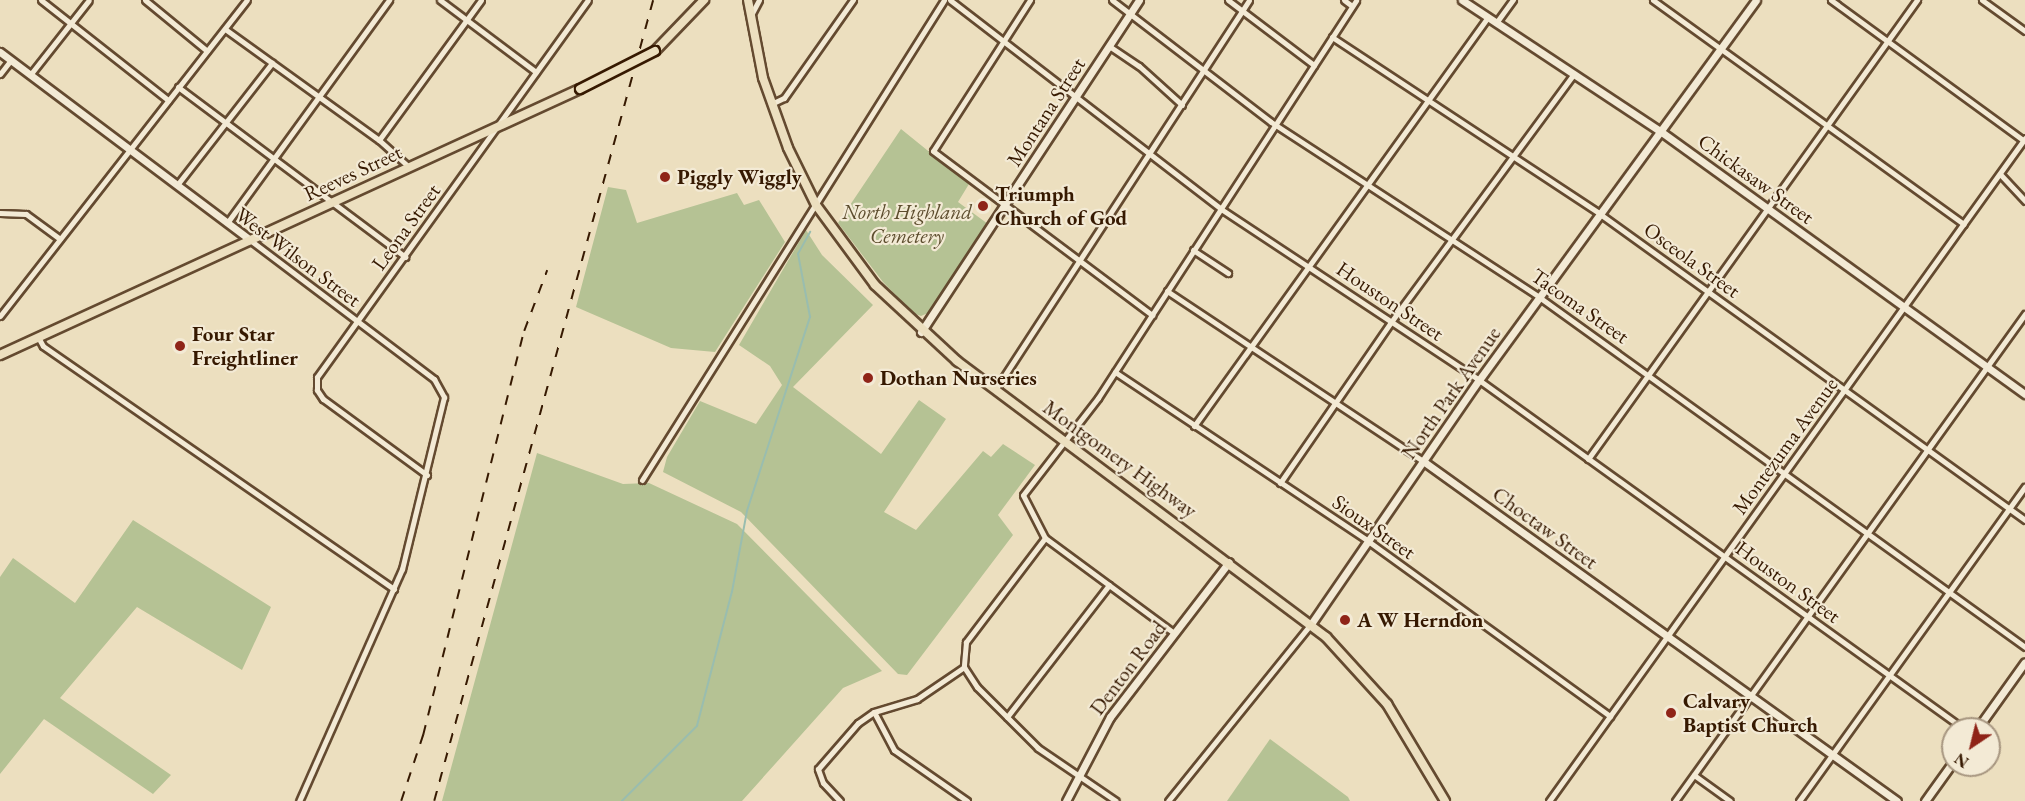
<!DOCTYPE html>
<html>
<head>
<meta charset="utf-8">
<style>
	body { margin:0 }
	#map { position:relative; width:2025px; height:801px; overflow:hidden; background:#ecdfbf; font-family:"EB Garamond",serif }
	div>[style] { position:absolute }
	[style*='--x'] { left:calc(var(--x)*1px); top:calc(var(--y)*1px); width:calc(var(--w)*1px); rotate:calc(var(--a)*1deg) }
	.green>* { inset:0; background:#b5c294 }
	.stream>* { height:1.5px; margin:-0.75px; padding:0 0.75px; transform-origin:0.75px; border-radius:0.75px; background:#99bdaf }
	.roads { filter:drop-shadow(2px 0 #644a30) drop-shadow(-2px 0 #644a30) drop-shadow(0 2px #644a30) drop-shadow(0 -2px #644a30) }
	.minor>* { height:5px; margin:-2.5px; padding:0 2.5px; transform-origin:2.5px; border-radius:2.5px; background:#f3ead5 }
	.tertiary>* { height:7px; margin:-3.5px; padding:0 3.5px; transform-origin:3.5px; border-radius:3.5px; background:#f3ead5 }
	.primary>* { height:8px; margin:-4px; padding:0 4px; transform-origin:4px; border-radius:4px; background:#ecdfbf }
	.rail>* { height:1.5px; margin-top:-0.75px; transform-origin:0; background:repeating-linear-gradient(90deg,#361901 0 10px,transparent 0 20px) }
	.bridges { filter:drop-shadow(2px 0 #361901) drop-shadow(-2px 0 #361901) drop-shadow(0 2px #361901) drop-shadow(0 -2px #361901) }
	.primary-bridge>* { height:8px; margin:-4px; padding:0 4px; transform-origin:4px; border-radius:4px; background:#ecdfbf }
	.dots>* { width:16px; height:16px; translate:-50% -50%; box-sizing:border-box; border:3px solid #f3ead5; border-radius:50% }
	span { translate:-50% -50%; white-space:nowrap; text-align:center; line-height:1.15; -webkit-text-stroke:4.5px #f3ead5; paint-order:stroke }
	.street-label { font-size:21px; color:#361901 }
	.poi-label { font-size:21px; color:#361901; font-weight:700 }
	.left { translate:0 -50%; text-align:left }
	.park-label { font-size:21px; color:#5c4c2d; font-style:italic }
	.north { position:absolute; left:1941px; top:717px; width:60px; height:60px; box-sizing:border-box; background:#f3ead5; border:2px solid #a79680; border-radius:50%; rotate:215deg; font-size:16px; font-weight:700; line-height:24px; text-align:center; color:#361901 }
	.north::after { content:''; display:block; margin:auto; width:21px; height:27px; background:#8f2418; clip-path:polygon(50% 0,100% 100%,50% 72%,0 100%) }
</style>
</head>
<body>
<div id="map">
	<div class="green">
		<i style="clip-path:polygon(901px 129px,969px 184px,958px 202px,988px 224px,928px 313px,921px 316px,913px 313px,883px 282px,838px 223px)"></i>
		<i style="clip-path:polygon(608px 187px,626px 190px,637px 223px,737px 193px,744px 205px,759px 200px,785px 242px,715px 352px,671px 348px,576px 307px)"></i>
		<i style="clip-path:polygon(806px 230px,822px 255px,873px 305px,793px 387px,881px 454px,919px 400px,946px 419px,884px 512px,916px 530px,983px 451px,991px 457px,1003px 444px,1035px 465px,998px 515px,1013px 535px,907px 675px,898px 674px,741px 512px,663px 472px,667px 457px,700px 401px,756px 424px,782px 385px,770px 366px,739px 345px)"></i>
		<i style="clip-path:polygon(537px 453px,623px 484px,649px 483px,737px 524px,882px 671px,843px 688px,742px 801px,442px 801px)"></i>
		<i style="clip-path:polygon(133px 520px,271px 607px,242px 670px,137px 607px,60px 698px,171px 775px,153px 794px,44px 719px,0 774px,0 577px,13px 558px,75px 603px)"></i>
		<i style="clip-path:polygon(1270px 739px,1348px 797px,1350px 801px,1227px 801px)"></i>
	</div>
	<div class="stream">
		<i style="--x:622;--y:801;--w:106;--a:-45"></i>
		<i style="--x:697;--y:726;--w:138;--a:-75.4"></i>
		<i style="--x:732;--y:592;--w:82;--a:-79.5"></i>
		<i style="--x:747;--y:511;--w:204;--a:-72"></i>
		<i style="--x:810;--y:317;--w:64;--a:-100.8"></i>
		<i style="--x:798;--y:254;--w:25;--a:-61"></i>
	</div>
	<div class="roads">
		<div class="minor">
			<i style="--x:41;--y:0;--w:162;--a:38.2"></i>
			<i style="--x:145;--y:0;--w:80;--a:39.4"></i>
			<i style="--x:440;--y:0;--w:120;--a:36.9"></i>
			<i style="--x:950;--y:0;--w:342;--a:37.6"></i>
			<i style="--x:1221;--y:209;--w:310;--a:33.5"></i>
			<i style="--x:1479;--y:380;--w:598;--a:35.74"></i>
			<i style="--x:1030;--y:0;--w:179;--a:122.7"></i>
			<i style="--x:933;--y:151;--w:274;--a:36.8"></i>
			<i style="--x:1112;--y:0;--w:200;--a:37.5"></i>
			<i style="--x:1271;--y:122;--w:320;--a:33.1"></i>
			<i style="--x:1539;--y:297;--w:599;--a:35.76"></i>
			<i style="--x:1228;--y:0;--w:108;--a:37.1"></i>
			<i style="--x:1344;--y:0;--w:10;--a:37"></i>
			<i style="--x:1653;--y:0;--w:383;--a:35.8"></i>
			<i style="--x:1831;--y:0;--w:238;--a:36.1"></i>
			<i style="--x:1982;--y:0;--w:53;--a:35.8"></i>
			<i style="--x:751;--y:15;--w:17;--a:-62"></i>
			<i style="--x:1496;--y:23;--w:29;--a:-54"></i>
			<i style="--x:225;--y:29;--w:190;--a:35.8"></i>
			<i style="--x:379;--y:140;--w:40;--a:42"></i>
			<i style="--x:1332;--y:37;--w:321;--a:33.4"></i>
			<i style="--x:1600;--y:214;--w:524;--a:35.75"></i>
			<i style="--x:1109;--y:46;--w:36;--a:34"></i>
			<i style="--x:1139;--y:66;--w:58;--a:42.2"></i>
			<i style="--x:0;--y:74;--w:18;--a:-52"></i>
			<i style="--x:30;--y:75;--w:95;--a:-51.8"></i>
			<i style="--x:178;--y:87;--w:284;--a:36.8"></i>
			<i style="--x:771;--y:104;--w:14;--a:-25"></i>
			<i style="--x:784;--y:98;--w:120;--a:-54.9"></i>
			<i style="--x:379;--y:140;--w:173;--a:-53.9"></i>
			<i style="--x:2000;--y:174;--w:37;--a:47"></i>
			<i style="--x:177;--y:185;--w:155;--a:-52.1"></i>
			<i style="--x:0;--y:213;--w:26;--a:2"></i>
			<i style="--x:26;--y:214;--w:42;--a:36.3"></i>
			<i style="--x:227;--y:223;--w:276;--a:-54"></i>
			<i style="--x:250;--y:240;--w:231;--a:37.1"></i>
			<i style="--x:434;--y:379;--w:21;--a:61"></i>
			<i style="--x:444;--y:397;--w:177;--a:103.7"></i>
			<i style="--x:402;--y:569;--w:254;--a:113.9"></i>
			<i style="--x:1193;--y:250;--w:42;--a:33.3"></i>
			<i style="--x:1167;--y:291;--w:307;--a:33.6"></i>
			<i style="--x:0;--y:316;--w:401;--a:-52"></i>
			<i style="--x:38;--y:337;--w:10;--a:61"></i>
			<i style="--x:43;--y:346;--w:427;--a:34.7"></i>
			<i style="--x:1115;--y:372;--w:304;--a:33.7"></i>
			<i style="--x:1368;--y:541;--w:299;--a:35.9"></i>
			<i style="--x:995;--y:390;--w:465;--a:-56.9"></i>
			<i style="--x:1194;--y:426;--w:504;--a:-54.29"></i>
			<i style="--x:1588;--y:459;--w:565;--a:-54.37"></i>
			<i style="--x:427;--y:475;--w:129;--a:-143.8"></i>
			<i style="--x:323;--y:399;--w:11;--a:-124"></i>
			<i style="--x:317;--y:390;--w:13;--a:-90"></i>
			<i style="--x:317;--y:377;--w:464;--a:-54.3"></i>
			<i style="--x:642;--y:480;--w:567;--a:-57.82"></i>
			<i style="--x:1280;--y:483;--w:196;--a:-55.4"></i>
			<i style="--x:1391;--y:322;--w:308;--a:-53.6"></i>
			<i style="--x:1045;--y:538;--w:131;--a:127.2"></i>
			<i style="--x:966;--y:642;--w:25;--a:95"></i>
			<i style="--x:964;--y:667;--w:24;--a:57"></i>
			<i style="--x:977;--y:687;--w:86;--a:45"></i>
			<i style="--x:1038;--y:748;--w:94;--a:34.2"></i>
			<i style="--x:1174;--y:633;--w:160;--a:-143.6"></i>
			<i style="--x:1045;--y:538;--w:48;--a:-117.1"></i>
			<i style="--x:1023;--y:495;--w:123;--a:-52.3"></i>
			<i style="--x:1098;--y:398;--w:474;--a:-57"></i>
			<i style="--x:874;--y:712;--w:43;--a:62.2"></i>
			<i style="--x:894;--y:750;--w:89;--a:34.9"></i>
			<i style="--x:1007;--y:717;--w:167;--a:-52.3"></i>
			<i style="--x:1694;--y:775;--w:44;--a:35.8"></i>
			<i style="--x:840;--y:801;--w:25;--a:-133"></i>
			<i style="--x:823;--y:783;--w:15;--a:-110"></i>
			<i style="--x:818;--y:769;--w:61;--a:-49"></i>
			<i style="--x:858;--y:723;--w:19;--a:-35"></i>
			<i style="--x:874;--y:712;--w:45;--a:-16.8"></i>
			<i style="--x:917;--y:699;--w:57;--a:-34.2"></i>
			<i style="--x:1168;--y:801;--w:228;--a:-51.1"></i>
			<i style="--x:1549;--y:801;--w:816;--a:-54.32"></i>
			<i style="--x:1675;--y:801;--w:600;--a:-54.3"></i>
			<i style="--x:1799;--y:801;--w:387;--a:-54.3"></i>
		</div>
		<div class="tertiary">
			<i style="--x:1462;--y:0;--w:237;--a:33.5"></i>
			<i style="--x:1660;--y:131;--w:450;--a:35.8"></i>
			<i style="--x:0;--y:52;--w:313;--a:36.9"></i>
			<i style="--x:921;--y:332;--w:397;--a:-56.7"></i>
			<i style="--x:1423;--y:461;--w:583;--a:35.65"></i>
			<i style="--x:1311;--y:624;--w:296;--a:-55.5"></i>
			<i style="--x:1479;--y:380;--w:470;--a:-53.9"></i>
			<i style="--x:1977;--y:729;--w:82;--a:-54.4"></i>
			<i style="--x:1066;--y:801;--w:95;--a:-62.4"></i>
			<i style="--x:1110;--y:717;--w:195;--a:-52.5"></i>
			<i style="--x:1925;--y:801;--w:48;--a:-54.3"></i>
		</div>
		<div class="primary">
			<i style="--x:748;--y:0;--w:79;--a:79.1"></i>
			<i style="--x:763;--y:78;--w:74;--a:70.3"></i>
			<i style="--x:788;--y:148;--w:64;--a:63.8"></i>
			<i style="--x:816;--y:205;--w:99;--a:53.6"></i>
			<i style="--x:875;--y:285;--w:112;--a:42.8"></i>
			<i style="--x:957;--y:361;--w:461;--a:36.8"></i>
			<i style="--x:1326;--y:637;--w:91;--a:47.7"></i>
			<i style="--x:1387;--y:704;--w:113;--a:59.1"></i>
			<i style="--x:655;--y:51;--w:71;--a:-46.1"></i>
			<i style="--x:0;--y:355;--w:638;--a:-24.64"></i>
		</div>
	</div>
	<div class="rail">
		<i style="--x:401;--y:801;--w:70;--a:-71.6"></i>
		<i style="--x:423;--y:735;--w:416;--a:-76"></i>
		<i style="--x:524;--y:331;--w:65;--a:-69.3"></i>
		<i style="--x:434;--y:801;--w:830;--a:-74.71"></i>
	</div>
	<div class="bridges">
		<div class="primary-bridge">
			<i style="--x:580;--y:89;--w:84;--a:-26.9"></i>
		</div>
	</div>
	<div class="dots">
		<i style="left:665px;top:177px;background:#8f2418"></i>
		<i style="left:983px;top:206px;background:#8f2418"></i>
		<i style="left:180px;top:346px;background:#8f2418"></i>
		<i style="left:868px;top:378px;background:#8f2418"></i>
		<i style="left:1345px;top:620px;background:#8f2418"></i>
		<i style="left:1671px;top:713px;background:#8f2418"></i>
	</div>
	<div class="street-label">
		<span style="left:1046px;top:112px;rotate:-57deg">Montana Street</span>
		<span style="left:353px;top:173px;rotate:-25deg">Reeves Street</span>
		<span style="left:1756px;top:179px;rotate:36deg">Chickasaw Street</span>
		<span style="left:406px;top:227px;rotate:-54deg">Leona Street</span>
		<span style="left:298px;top:257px;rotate:37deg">West Wilson Street</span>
		<span style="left:1692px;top:260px;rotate:36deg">Osceola Street</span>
		<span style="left:1390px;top:301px;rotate:34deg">Houston Street</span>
		<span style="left:1580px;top:306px;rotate:35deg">Tacoma Street</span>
		<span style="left:1451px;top:393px;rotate:-55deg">North Park Avenue</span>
		<span style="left:1785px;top:446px;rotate:-54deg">Montezuma Avenue</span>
		<span style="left:1120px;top:459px;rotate:36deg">Montgomery Highway</span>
		<span style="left:1374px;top:527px;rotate:35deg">Sioux Street</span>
		<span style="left:1545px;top:528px;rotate:36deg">Choctaw Street</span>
		<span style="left:1788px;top:582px;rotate:36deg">Houston Street</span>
		<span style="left:1128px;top:668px;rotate:-53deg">Denton Road</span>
	</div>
	<div class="poi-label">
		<span class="left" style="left:677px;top:177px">Piggly Wiggly</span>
		<span class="left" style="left:995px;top:206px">Triumph<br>Church of God</span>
		<span class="left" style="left:192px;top:346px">Four Star<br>Freightliner</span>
		<span class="left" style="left:880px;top:378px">Dothan Nurseries</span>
		<span class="left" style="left:1357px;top:620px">A W Herndon</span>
		<span class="left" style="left:1683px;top:713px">Calvary<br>Baptist Church</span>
	</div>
	<div class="park-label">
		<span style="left:907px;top:224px">North Highland<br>Cemetery</span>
	</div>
	<div class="north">N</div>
</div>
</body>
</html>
